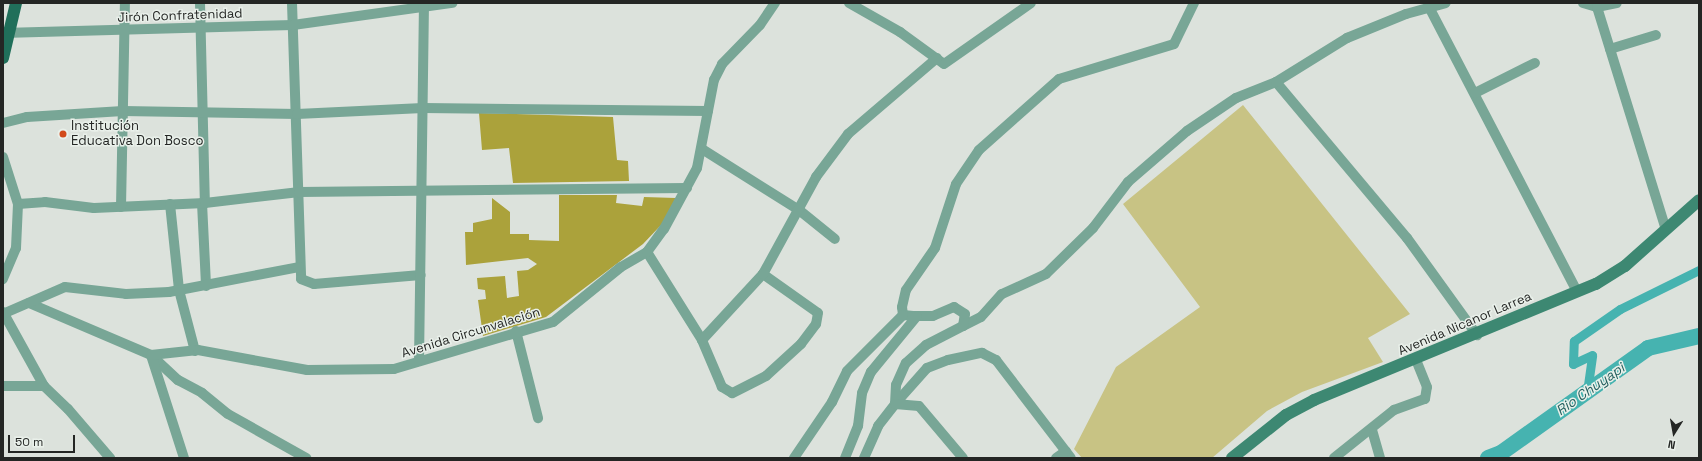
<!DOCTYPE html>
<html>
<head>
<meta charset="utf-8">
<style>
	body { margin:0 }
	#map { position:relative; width:1702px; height:461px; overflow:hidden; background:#dce2dc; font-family:"Space Grotesk",sans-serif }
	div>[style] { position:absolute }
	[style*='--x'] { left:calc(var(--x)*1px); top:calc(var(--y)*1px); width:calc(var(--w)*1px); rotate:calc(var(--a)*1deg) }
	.green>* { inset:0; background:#c8c384 }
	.forest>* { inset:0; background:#aba23b }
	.canal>* { height:9px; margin:-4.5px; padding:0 4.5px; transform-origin:4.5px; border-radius:4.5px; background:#46b3b0 }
	.river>* { height:16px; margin:-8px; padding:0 8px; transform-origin:8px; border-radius:8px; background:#46b3b0 }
	.street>* { height:10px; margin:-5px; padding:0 5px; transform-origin:5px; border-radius:5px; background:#78a696 }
	.secondary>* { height:12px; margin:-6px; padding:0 6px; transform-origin:6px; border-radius:6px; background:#3d8872 }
	.primary>* { height:12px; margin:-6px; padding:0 6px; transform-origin:6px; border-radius:6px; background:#206f5a }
	.dots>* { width:11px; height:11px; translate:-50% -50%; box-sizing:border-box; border:2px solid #e9f0ea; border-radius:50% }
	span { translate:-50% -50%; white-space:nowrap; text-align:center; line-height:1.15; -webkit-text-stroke:3px #e9f0ea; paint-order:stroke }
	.street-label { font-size:13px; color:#242624 }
	.poi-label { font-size:13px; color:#242624 }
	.left { translate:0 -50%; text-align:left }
	.water-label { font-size:14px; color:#24605f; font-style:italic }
	.frame { position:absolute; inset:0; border:4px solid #242624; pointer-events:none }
	.north { position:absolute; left:1654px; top:413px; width:40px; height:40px; -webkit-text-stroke:3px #e9f0ea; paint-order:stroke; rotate:191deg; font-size:11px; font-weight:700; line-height:16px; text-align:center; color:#242624 }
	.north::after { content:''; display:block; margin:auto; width:14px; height:18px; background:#242624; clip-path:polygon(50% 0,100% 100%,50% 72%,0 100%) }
	.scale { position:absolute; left:8px; top:435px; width:67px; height:18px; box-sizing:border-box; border:2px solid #242624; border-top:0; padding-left:5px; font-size:12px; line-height:14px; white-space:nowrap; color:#242624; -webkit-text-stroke:3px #e9f0ea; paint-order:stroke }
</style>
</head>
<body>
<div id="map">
	<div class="green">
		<i style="clip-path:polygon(1243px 105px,1410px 314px,1368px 338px,1383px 362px,1302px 392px,1267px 411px,1212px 458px,1082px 458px,1074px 449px,1116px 367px,1200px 307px,1123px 204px)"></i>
	</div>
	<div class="forest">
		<i style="clip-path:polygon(479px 113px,613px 117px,617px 160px,628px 161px,629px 181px,513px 183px,509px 148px,482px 150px)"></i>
		<i style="clip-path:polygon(559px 195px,617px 195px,616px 203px,642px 206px,644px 197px,676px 198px,662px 224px,643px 244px,546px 317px,483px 336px,478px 300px,486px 299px,485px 290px,478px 289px,477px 278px,505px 276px,507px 298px,519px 296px,517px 271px,528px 270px,537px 264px,528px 258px,466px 265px,465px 232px,473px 232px,473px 223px,492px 219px,492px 198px,510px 212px,510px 234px,529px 234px,529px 240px,559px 241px)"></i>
	</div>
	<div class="canal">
		<i style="--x:1587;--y:392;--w:37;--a:-82"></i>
		<i style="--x:1592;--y:355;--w:21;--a:155"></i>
		<i style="--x:1573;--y:364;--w:23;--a:-88"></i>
		<i style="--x:1574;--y:341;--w:56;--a:-34.8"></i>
		<i style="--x:1620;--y:309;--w:88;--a:-26.3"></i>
	</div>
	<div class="river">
		<i style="--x:1488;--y:458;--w:14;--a:-21"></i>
		<i style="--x:1501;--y:453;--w:181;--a:-35.5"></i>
		<i style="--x:1648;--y:348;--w:52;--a:-13.2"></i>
	</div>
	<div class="street">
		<i style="--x:200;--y:3;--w:200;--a:88.6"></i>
		<i style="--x:292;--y:3;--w:276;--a:88.1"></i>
		<i style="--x:301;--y:279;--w:14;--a:21"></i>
		<i style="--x:314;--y:284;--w:107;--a:-4.8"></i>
		<i style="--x:849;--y:3;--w:59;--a:29.6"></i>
		<i style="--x:900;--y:32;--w:54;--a:36"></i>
		<i style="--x:944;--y:64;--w:106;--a:-35"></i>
		<i style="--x:1583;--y:3;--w:15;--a:16"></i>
		<i style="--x:1597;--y:7;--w:20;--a:-11"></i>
		<i style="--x:1597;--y:7;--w:233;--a:72.8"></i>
		<i style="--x:1430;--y:9;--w:318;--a:62.5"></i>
		<i style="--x:3;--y:33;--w:290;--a:-1.6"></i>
		<i style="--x:293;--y:25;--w:161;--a:-7.9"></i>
		<i style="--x:1610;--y:49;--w:48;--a:-16.9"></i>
		<i style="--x:1276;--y:82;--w:204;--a:50"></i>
		<i style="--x:1407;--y:238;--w:120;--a:54.2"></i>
		<i style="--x:1475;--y:93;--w:67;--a:-26.6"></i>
		<i style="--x:3;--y:123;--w:25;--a:-14"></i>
		<i style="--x:27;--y:117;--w:96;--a:-3.6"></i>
		<i style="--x:123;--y:111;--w:174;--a:1"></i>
		<i style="--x:297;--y:114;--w:126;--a:-2.7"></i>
		<i style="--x:423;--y:108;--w:285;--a:0.6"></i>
		<i style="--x:702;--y:149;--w:115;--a:32.2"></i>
		<i style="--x:799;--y:210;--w:46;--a:38.9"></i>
		<i style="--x:3;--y:157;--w:49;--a:72.3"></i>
		<i style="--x:18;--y:204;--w:44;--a:92.6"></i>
		<i style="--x:16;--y:248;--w:34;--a:113"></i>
		<i style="--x:202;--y:203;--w:83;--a:87.2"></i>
		<i style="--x:18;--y:204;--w:27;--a:-4"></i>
		<i style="--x:45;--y:202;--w:49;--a:7"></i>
		<i style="--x:94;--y:208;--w:111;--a:-2.6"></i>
		<i style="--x:205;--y:203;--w:95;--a:-6.7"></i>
		<i style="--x:299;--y:192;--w:388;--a:-0.6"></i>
		<i style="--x:170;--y:204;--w:86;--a:84"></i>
		<i style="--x:179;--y:290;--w:63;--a:75.3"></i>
		<i style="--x:121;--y:207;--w:204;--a:-88.9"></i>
		<i style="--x:647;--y:252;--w:104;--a:58"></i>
		<i style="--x:763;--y:274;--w:67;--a:35.3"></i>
		<i style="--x:818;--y:313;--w:11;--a:100"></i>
		<i style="--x:816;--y:324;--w:25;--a:127"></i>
		<i style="--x:801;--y:344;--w:47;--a:137.6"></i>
		<i style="--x:766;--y:376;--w:38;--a:153"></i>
		<i style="--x:732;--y:393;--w:12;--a:-149"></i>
		<i style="--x:722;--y:387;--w:51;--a:-113.1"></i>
		<i style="--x:702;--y:340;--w:90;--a:-47.3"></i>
		<i style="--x:763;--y:274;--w:111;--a:-61.3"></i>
		<i style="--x:816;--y:177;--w:54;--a:-53.3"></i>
		<i style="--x:848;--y:134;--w:117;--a:-40.5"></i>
		<i style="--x:29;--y:303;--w:133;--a:23.1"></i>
		<i style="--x:151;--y:355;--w:37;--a:43"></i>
		<i style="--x:178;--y:380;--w:27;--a:28"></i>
		<i style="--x:202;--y:393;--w:33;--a:39"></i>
		<i style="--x:228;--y:414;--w:90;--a:29.4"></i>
		<i style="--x:3;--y:312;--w:85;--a:61"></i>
		<i style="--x:44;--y:386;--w:33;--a:44"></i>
		<i style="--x:68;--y:409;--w:65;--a:49.4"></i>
		<i style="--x:5;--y:313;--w:65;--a:-23.4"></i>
		<i style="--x:65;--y:287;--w:61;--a:6.5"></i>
		<i style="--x:126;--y:294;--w:43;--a:-2.7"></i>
		<i style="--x:169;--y:292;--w:132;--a:-10.9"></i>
		<i style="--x:963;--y:326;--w:20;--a:-27"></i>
		<i style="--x:981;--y:317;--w:31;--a:-48"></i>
		<i style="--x:1002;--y:294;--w:48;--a:-24.4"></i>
		<i style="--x:1046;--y:274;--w:66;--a:-44.4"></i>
		<i style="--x:1093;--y:228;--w:58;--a:-52.7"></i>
		<i style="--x:1128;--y:182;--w:78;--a:-40.8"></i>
		<i style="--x:1187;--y:131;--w:59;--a:-34"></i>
		<i style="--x:1236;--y:98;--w:43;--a:-21.8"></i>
		<i style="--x:1276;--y:82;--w:84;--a:-31.8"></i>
		<i style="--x:1347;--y:38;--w:64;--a:-22.1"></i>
		<i style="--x:1406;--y:14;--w:41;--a:-15.4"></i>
		<i style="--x:516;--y:331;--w:90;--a:75.8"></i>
		<i style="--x:419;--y:361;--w:358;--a:-89.2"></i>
		<i style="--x:3;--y:386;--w:41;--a:0"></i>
		<i style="--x:895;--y:404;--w:19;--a:-87"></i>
		<i style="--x:896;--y:385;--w:24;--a:-66"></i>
		<i style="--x:906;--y:363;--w:27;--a:-42"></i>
		<i style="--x:926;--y:345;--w:42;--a:-27.2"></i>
		<i style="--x:963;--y:326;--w:12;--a:-81"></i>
		<i style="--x:965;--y:314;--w:13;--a:-148"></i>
		<i style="--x:954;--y:307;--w:23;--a:157"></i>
		<i style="--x:933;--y:316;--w:20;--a:180"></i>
		<i style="--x:913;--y:316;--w:10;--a:-174"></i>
		<i style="--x:903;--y:315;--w:8;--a:-97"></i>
		<i style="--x:902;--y:307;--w:17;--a:-77"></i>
		<i style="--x:906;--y:290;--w:51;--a:-55.4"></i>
		<i style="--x:935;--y:248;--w:67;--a:-71.8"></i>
		<i style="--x:956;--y:184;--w:41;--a:-55.9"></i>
		<i style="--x:979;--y:150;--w:107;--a:-41.6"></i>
		<i style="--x:1059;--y:79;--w:120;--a:-16.9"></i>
		<i style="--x:1174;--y:44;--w:46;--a:-64"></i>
		<i style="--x:895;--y:404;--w:48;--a:-48.4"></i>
		<i style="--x:927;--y:368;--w:22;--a:-21"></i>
		<i style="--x:948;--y:360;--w:35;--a:-12"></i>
		<i style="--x:982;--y:353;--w:16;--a:27"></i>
		<i style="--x:996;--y:360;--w:123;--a:52.6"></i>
		<i style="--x:1372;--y:430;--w:29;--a:74"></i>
		<i style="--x:184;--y:458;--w:108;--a:-107.8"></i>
		<i style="--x:151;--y:355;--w:47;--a:-6.1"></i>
		<i style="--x:198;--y:350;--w:111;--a:10.4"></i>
		<i style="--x:307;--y:370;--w:87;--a:-0.7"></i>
		<i style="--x:394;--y:369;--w:166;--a:-16.5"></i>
		<i style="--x:553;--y:322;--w:87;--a:-39"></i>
		<i style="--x:621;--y:267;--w:30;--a:-30"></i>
		<i style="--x:647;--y:252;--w:29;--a:-54"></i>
		<i style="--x:664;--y:229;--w:69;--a:-61.6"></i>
		<i style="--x:697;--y:168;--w:90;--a:-79.1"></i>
		<i style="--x:714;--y:80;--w:18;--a:-63"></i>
		<i style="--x:722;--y:64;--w:54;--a:-45.7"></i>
		<i style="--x:760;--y:25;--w:27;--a:-56"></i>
		<i style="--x:794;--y:458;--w:68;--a:-55.8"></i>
		<i style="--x:832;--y:402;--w:34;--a:-64"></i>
		<i style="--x:847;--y:371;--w:79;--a:-45"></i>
		<i style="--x:845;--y:458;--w:35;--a:-68"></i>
		<i style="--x:858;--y:426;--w:33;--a:-83"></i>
		<i style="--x:862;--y:393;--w:23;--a:-67"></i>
		<i style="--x:871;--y:372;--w:72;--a:-50.6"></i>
		<i style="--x:864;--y:458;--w:35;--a:-66"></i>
		<i style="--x:878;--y:426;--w:28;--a:-52"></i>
		<i style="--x:895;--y:404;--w:24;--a:5"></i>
		<i style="--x:919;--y:406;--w:68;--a:49.8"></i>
		<i style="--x:1056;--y:458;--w:12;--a:-35"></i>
		<i style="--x:1334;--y:458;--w:77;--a:-38.7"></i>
		<i style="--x:1394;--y:410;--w:33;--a:-20"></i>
		<i style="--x:1425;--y:399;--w:12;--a:-81"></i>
		<i style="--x:1427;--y:387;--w:29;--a:-112"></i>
	</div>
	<div class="secondary">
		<i style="--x:1232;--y:458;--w:69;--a:-38.5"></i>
		<i style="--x:1286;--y:415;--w:32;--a:-28"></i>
		<i style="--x:1314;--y:400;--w:305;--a:-22.4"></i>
		<i style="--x:1596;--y:284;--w:34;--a:-32"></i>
		<i style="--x:1625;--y:266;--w:99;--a:-41.7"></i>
	</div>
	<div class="primary">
		<i style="--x:3;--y:58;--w:57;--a:-76.7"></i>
	</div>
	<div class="dots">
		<i style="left:63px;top:134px;background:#d24a1b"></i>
	</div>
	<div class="street-label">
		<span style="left:180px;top:16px;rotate:-2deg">Jirón Confratenidad</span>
		<span style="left:1465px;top:324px;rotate:-23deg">Avenida Nicanor Larrea</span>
		<span style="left:471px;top:333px;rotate:-17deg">Avenida Circunvalación</span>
	</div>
	<div class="poi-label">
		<span class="left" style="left:71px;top:134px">Institución<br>Educativa Don Bosco</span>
	</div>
	<div class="water-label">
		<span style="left:1590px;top:389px;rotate:-35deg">Rio Chuyapi</span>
	</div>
	<div class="frame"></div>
	<div class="north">N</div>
	<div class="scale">50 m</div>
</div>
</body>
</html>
